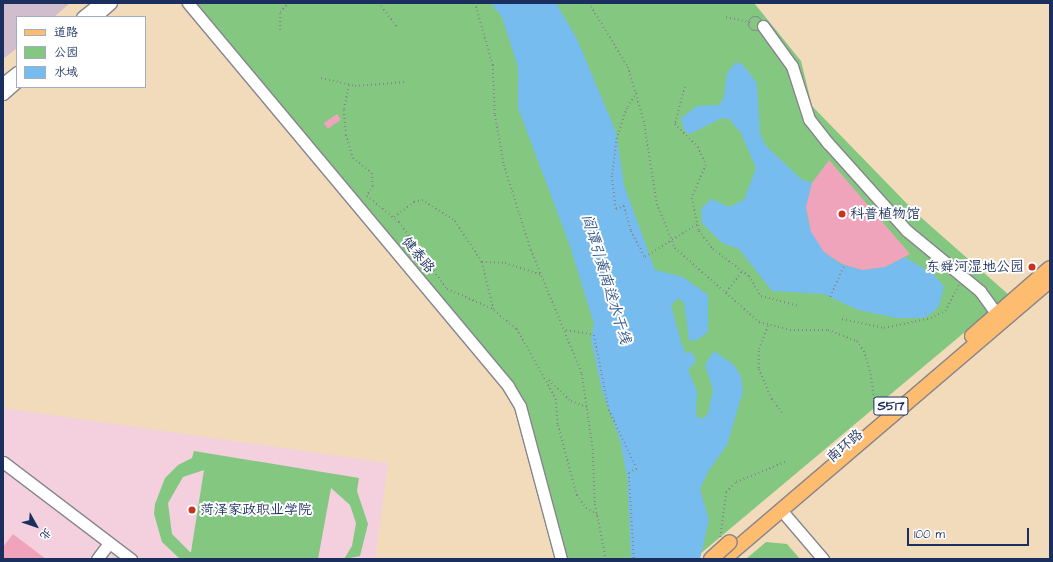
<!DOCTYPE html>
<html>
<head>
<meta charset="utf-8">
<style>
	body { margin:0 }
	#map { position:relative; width:1053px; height:562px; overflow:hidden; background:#f1dbbb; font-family:"Architects Daughter","LXGW WenKai TC",sans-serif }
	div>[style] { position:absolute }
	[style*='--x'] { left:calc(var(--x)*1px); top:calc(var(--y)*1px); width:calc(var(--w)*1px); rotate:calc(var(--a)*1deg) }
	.built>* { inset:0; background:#f4cfdd }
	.industrial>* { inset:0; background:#d0bdcd }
	.green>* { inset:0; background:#83c781 }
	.water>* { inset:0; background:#77bcee }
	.building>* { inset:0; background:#f0a4bb; transform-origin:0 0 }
	.path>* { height:1.5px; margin-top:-0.75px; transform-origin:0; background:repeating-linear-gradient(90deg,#86858c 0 1px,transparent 0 4px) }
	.path>.ring { margin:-0.75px; padding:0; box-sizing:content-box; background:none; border:1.5px solid #86858c; border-radius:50% }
	.roads { filter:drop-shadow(1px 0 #86858c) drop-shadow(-1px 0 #86858c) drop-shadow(0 1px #86858c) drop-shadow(0 -1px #86858c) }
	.minor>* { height:11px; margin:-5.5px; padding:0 5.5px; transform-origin:5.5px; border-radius:5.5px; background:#fff }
	.major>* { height:14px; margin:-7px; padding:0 7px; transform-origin:7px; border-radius:7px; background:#fdbc6f }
	.bridges { filter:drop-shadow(1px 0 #86858c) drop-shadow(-1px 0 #86858c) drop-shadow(0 1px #86858c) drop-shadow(0 -1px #86858c) }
	.major-bridge>* { height:14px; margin:-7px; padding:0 7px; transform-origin:7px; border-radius:7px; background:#fdbc6f }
	.dots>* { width:11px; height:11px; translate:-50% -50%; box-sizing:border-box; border:2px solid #fff; border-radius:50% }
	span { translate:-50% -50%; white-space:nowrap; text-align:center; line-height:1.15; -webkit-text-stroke:4px #fff; paint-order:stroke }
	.shield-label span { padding:1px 3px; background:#fff; border:1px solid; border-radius:3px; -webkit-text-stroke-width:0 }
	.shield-label { font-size:13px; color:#1b2f5e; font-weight:700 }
	.poi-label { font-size:14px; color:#1b2f5e }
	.left { translate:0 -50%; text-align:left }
	.right { translate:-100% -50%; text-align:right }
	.street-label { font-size:14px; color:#1b2f5e }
	.water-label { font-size:15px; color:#375989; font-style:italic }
	.frame { position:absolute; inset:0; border:4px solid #1b2f5e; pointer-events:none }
	.legend { position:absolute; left:16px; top:16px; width:130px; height:72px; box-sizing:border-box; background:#fff; border:1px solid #a4acbf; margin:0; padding:5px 7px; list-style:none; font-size:12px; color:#1b2f5e }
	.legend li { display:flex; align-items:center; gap:8px; height:20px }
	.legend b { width:20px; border:1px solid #a4acbf }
	.north { position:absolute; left:16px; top:506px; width:40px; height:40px; -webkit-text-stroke:3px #fff; paint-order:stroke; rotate:130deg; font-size:11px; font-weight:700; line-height:16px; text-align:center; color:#1b2f5e }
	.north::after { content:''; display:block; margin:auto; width:14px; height:18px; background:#1b2f5e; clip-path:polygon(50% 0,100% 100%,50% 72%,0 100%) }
	.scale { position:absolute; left:907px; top:528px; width:122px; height:18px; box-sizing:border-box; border:2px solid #1b2f5e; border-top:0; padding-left:5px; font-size:12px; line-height:14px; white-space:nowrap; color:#1b2f5e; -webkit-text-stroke:3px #fff; paint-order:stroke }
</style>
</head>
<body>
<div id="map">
	<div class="built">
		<i style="clip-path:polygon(3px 408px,388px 463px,375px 559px,3px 559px)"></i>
	</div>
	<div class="industrial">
		<i style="clip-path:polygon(3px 3px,70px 3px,54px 17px,17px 17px,17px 48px,3px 59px)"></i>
	</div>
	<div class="green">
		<i style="clip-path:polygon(189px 3px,754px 3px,801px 61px,812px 106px,916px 213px,1009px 295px,694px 559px,561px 559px,520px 406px)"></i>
		<i style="clip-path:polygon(evenodd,194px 451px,359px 478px,357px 491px,368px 524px,360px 556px,344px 559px,352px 546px,356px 523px,350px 505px,331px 488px,318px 559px,180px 559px,162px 542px,154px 514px,155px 504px,165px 478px,178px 465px,192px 458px,194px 451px,204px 470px,191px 552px,190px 552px,172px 534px,168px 503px,183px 477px,204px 470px)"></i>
		<i style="clip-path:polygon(766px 542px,787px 544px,800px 559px,746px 559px)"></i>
	</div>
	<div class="water">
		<i style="clip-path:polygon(491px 3px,556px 3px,577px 39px,616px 132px,624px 185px,655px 270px,683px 277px,708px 295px,708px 332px,697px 340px,689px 341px,684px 303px,679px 298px,671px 305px,682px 345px,686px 354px,691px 351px,696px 361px,688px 370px,697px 391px,696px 416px,702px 419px,708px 414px,713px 389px,705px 365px,714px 351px,734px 365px,741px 376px,743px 391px,727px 445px,709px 470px,700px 489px,709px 520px,700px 559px,631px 559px,627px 476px,620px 440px,602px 391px,591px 339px,594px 324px,570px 246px,518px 108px,518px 67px,502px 17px)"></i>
		<i style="clip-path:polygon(736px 62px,744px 66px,757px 83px,760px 134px,766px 146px,801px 179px,812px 183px,806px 207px,808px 221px,824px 252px,841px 264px,862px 270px,885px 267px,905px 257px,934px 275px,944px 287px,939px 306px,932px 313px,923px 318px,897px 318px,858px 310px,824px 294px,772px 291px,739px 249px,722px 243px,702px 223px,701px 209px,711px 199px,729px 207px,744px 200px,756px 168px,741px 133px,729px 119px,722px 118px,690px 134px,684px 131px,681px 118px,697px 106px,719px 105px,724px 97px,727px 73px)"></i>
	</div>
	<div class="building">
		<i style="left:337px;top:114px;width:7px;height:16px;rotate:56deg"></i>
		<i style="clip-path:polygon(829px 160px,910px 254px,885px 267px,862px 270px,842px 264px,824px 252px,811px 232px,806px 207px,812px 183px)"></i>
		<i style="clip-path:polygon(13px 534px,46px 559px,3px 559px,3px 547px)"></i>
	</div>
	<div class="path">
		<i style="--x:379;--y:3;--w:31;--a:53"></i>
		<i style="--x:475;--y:3;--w:65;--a:73.8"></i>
		<i style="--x:493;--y:65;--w:50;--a:87.7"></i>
		<i style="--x:495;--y:115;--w:51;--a:79.8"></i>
		<i style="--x:504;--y:165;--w:89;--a:72.4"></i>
		<i style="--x:531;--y:250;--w:134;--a:67.6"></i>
		<i style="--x:582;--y:374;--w:76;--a:81.7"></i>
		<i style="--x:593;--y:449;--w:55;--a:87.9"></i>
		<i style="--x:595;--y:504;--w:56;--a:78.7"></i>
		<i style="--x:589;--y:3;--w:75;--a:58.6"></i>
		<i style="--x:628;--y:67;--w:56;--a:73.5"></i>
		<i style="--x:644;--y:121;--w:84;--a:81.1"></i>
		<i style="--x:657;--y:204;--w:48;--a:67.8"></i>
		<i style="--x:675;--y:248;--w:112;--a:41.4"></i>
		<i style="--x:759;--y:322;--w:32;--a:14"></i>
		<i style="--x:790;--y:330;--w:38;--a:0"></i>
		<i style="--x:828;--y:330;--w:31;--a:21"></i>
		<i style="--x:857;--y:341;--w:12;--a:55"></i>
		<i style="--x:864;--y:351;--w:24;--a:73"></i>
		<i style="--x:871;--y:374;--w:40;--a:82.9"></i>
		<i style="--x:726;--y:17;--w:25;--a:12"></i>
		<i class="ring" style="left:749px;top:17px;width:12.5px;height:12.5px"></i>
		<i style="--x:280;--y:30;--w:18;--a:-90"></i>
		<i style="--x:280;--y:12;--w:12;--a:-48"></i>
		<i style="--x:321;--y:78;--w:35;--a:13"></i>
		<i style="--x:355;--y:86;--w:51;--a:-4.5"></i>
		<i style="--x:349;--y:85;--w:25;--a:101"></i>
		<i style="--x:344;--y:110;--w:25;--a:85"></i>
		<i style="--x:346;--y:135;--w:24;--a:73"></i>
		<i style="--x:353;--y:158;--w:24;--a:38"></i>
		<i style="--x:372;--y:173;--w:13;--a:86"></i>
		<i style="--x:373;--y:186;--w:12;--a:121"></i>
		<i style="--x:367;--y:196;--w:41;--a:39.1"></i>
		<i style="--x:399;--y:222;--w:82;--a:54.4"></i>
		<i style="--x:447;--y:289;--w:48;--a:23.4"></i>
		<i style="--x:491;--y:308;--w:33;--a:39"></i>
		<i style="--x:517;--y:329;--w:80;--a:60.9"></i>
		<i style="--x:556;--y:399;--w:26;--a:86"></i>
		<i style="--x:558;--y:425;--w:73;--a:74.8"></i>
		<i style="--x:577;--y:495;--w:16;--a:55"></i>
		<i style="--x:586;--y:508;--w:13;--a:29"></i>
		<i style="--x:685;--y:87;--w:38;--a:105"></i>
		<i style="--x:675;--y:124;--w:33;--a:45"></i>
		<i style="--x:698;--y:147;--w:20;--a:66"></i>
		<i style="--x:706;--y:165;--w:36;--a:113"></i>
		<i style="--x:692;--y:198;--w:34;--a:78"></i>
		<i style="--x:699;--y:231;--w:23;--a:52"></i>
		<i style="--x:713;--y:249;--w:45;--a:36.9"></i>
		<i style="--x:749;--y:276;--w:23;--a:59"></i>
		<i style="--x:761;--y:296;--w:39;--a:15"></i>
		<i style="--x:637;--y:93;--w:18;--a:124"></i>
		<i style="--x:627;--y:108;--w:32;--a:108"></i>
		<i style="--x:617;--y:138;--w:38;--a:97"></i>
		<i style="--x:612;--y:176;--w:33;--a:83"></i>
		<i style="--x:616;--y:209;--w:9;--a:-21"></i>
		<i style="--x:624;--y:206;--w:26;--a:74"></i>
		<i style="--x:631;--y:231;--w:30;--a:62"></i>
		<i style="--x:645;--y:257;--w:62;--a:-32.4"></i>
		<i style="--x:394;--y:217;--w:25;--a:-37"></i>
		<i style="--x:414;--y:202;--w:8;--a:-14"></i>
		<i style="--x:422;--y:200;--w:39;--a:32"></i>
		<i style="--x:455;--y:221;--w:49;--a:56.6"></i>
		<i style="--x:482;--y:262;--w:50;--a:76.2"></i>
		<i style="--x:482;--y:262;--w:23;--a:2"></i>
		<i style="--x:505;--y:263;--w:38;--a:18"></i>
		<i style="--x:726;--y:292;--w:28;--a:-52"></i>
		<i style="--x:830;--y:297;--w:35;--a:-66"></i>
		<i style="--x:842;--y:319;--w:43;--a:12.1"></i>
		<i style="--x:884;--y:328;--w:48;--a:-12"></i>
		<i style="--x:931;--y:318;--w:16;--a:-27"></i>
		<i style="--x:945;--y:311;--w:30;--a:-62"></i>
		<i style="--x:768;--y:326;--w:27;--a:110"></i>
		<i style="--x:759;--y:351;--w:18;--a:90"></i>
		<i style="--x:759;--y:369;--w:33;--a:67"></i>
		<i style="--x:772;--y:399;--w:20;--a:53"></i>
		<i style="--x:566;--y:330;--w:28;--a:10"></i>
		<i style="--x:594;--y:335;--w:76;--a:78.7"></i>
		<i style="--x:609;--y:410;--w:65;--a:64.6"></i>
		<i style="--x:637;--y:469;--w:9;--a:153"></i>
		<i style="--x:629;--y:473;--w:86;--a:86.7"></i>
		<i style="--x:549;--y:380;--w:30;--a:44"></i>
		<i style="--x:571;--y:401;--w:17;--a:21"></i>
		<i style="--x:720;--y:537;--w:45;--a:-82.4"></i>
		<i style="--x:726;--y:492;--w:14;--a:-45"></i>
		<i style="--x:736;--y:482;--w:53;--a:-22.2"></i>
	</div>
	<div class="roads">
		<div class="minor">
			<i style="--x:188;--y:3;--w:499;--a:50.1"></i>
			<i style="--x:508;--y:386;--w:23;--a:59"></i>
			<i style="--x:520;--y:406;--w:158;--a:75"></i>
			<i style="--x:82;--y:17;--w:22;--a:-39"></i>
			<i style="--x:95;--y:17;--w:21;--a:-41"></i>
			<i style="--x:763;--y:26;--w:49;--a:54.1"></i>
			<i style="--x:792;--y:66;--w:56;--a:72.2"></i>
			<i style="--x:809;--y:119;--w:31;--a:52"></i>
			<i style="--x:828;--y:143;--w:117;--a:48.1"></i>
			<i style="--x:906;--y:230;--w:96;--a:39.5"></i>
			<i style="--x:980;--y:291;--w:29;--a:54"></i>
			<i style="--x:3;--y:83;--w:18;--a:-38"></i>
			<i style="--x:3;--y:94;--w:18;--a:-41"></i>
			<i style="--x:3;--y:462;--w:161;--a:37.2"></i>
			<i style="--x:782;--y:511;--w:63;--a:49.5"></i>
			<i style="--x:97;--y:559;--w:20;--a:-53"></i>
		</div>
		<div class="major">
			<i style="--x:972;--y:336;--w:103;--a:-41.1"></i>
			<i style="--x:724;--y:559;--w:428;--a:-40.5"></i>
		</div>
	</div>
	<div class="bridges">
		<div class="major-bridge">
			<i style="--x:711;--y:559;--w:25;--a:-42"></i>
		</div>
	</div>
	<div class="dots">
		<i style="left:842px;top:214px;background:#c8321e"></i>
		<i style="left:1032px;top:267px;background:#c8321e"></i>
		<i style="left:192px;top:510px;background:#c8321e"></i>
	</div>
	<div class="shield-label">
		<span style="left:891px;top:406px">S517</span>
	</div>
	<div class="poi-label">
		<span class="left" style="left:850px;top:214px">科普植物馆</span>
		<span class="right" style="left:1024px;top:267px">东舜河湿地公园</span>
		<span class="left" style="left:200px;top:510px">菏泽家政职业学院</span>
	</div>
	<div class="street-label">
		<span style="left:418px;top:255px;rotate:50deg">健泰路</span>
		<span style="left:845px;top:446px;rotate:-41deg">南环路</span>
	</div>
	<div class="water-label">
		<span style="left:606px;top:279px;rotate:73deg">阎谭引黄南送水干线</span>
	</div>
	<div class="frame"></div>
	<ul class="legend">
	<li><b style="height:5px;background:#fdbc6f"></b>道路</li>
	<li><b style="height:11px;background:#83c781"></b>公园</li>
	<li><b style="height:11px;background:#77bcee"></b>水域</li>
	</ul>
	<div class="north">北</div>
	<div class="scale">100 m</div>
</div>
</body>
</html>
